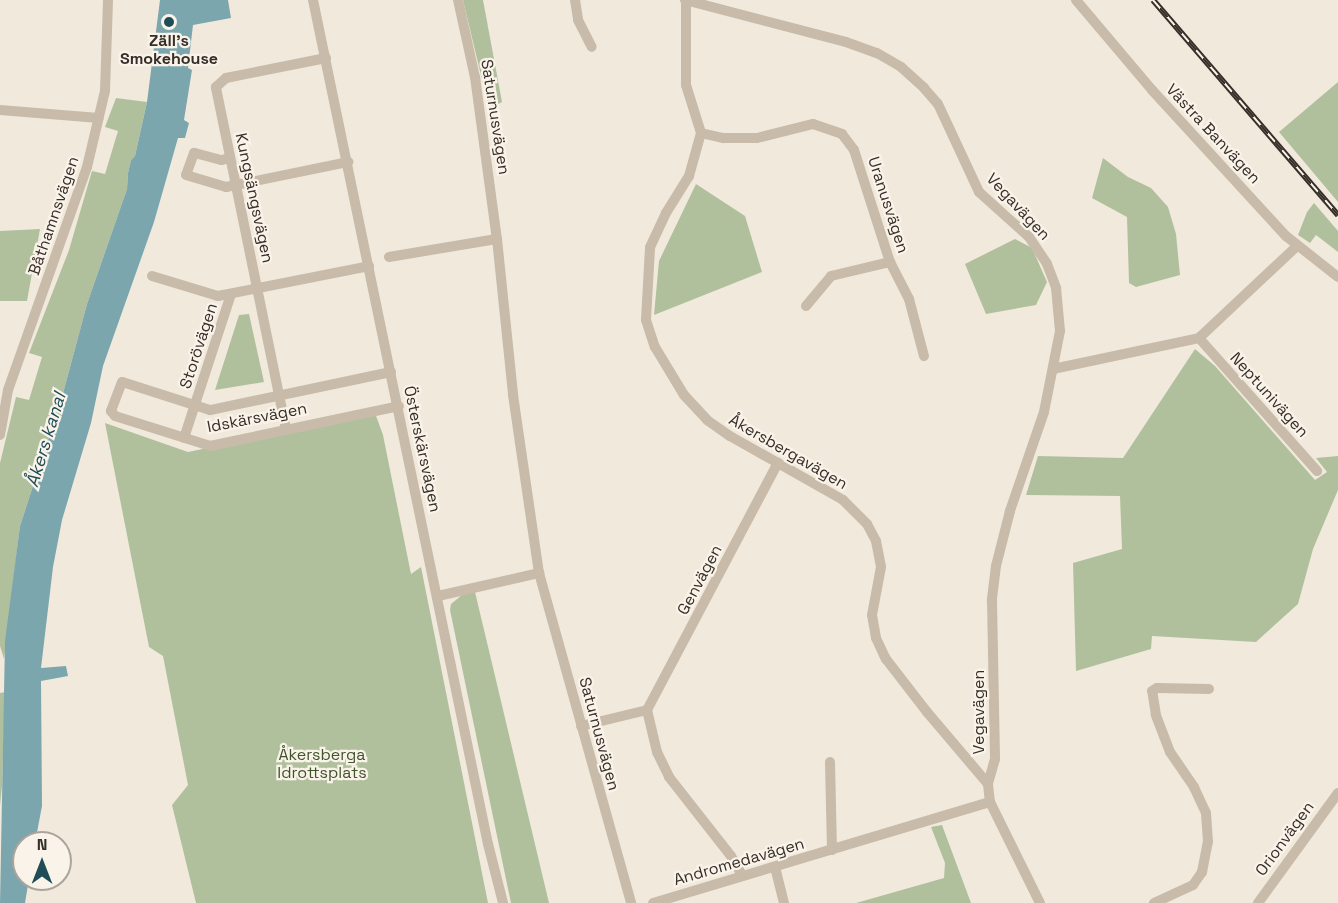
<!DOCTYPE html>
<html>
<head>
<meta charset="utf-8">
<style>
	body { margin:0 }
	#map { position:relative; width:1338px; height:903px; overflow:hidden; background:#f1eadc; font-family:"Space Grotesk",sans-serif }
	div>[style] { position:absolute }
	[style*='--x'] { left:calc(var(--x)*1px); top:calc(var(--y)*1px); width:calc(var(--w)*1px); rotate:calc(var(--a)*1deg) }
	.green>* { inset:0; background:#b0c09d }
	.water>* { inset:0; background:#7ca6ae }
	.minor>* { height:10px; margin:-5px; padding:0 5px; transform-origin:5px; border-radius:5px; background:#c9bba9 }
	.rail>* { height:6px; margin-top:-3px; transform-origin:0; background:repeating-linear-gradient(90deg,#f9f3e9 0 11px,#362e28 0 22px); box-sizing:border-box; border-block:2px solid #362e28 }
	.dots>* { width:16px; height:16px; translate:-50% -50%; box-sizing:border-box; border:3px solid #f9f3e9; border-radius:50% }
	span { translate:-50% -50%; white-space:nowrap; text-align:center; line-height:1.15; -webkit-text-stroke:4.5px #f9f3e9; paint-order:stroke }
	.poi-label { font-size:16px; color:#362e28; font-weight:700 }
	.street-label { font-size:16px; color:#362e28 }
	.park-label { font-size:16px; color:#41542d }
	.water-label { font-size:18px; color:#1f4d57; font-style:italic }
	.north { position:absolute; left:12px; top:831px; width:60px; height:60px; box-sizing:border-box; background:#f9f3e9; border:2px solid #aba49c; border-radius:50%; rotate:0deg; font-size:16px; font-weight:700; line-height:24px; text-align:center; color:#362e28 }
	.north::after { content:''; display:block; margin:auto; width:21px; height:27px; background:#1f4d57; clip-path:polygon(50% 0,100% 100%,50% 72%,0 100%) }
</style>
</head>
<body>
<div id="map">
	<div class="green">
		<i style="clip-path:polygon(463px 0,483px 0,502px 102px,489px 109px)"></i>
		<i style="clip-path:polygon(1338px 82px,1338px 202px,1279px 132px)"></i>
		<i style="clip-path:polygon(116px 98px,147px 102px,135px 156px,131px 160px,128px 173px,127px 189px,87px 304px,62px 397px,20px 526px,4px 659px,0 646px,0 463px,16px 397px,29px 400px,42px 357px,29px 353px,69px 250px,92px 171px,105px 174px,118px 131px,105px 127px)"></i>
		<i style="clip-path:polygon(1103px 158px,1128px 177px,1151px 188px,1168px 207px,1176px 234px,1180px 275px,1136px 287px,1129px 283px,1127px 217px,1092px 198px)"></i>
		<i style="clip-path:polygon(696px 184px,745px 216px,762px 272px,654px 315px,659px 261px)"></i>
		<i style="clip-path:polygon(1314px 203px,1338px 231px,1338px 252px,1316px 235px,1310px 243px,1298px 235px,1307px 212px)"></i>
		<i style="clip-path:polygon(40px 229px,27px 301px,0 301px,0 231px)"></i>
		<i style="clip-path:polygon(1015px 239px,1032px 248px,1047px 282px,1036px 305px,986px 314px,965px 264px)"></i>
		<i style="clip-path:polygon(249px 314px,264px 382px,215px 390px,239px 315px)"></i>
		<i style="clip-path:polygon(1195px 349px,1215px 366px,1315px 480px,1327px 472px,1316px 458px,1338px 456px,1338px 490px,1313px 549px,1298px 604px,1256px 642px,1152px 636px,1151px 649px,1076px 671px,1073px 563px,1122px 549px,1120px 496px,1026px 495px,1038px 456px,1123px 458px)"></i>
		<i style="clip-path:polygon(375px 413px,383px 435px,411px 574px,421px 567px,488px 903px,196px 903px,172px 805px,188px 785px,163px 656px,149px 647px,105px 423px,188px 452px)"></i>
		<i style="clip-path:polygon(475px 592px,549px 903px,511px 903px,450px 610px,451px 604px,462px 595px)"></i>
		<i style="clip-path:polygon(5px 692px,2px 786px,0 806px,0 693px)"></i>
		<i style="clip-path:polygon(942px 825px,971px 903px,856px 903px,944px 878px,945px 863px,931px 827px)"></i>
	</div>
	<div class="water">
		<i style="clip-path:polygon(160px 0,228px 0,231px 18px,193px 25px,188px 68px,192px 70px,184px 120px,189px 123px,185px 138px,178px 138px,154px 222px,103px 366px,91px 423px,62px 520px,53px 567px,41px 668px,66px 666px,68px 676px,41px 681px,42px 806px,35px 843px,24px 843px,24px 879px,29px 879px,25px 903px,0 903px,5px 641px,20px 526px,62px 397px,87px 304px,127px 189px,128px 173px,131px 160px,135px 156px,147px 102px)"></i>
	</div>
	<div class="minor">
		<i style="--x:313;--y:0;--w:862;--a:78.29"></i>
		<i style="--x:488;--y:844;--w:61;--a:75.7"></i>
		<i style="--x:458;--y:0;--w:79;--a:77.6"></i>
		<i style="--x:475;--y:77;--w:163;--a:82.3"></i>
		<i style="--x:497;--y:239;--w:157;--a:84.1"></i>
		<i style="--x:513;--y:395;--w:180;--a:81.7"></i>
		<i style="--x:575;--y:0;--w:20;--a:81"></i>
		<i style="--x:578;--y:20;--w:30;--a:63"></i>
		<i style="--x:685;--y:0;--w:166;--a:14.6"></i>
		<i style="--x:846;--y:42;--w:33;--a:20"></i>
		<i style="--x:877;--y:53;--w:28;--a:30"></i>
		<i style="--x:901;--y:67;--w:31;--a:42"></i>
		<i style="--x:924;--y:88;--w:21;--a:49"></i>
		<i style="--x:938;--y:104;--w:97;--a:65"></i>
		<i style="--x:979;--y:192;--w:67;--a:42"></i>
		<i style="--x:1029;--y:237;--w:32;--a:56"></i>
		<i style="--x:1047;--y:264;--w:26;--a:69"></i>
		<i style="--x:1056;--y:288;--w:43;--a:84.7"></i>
		<i style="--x:1060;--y:331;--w:83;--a:101.2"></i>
		<i style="--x:1044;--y:412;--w:105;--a:109"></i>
		<i style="--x:1010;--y:511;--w:57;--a:104.3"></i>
		<i style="--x:996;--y:566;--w:35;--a:97"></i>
		<i style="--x:992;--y:601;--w:158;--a:88.9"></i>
		<i style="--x:995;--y:759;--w:26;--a:106"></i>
		<i style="--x:686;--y:0;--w:85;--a:90"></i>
		<i style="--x:686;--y:85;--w:50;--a:72.6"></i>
		<i style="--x:701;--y:133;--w:45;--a:105.6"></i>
		<i style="--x:689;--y:176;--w:44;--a:121.9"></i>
		<i style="--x:666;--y:213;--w:38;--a:115"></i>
		<i style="--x:650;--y:248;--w:72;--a:93.2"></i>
		<i style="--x:646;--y:320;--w:28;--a:72"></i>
		<i style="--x:655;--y:347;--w:56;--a:58.9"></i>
		<i style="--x:684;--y:395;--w:34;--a:47"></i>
		<i style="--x:707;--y:420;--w:28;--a:35"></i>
		<i style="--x:730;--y:436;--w:130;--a:29.5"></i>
		<i style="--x:843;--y:500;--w:34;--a:45"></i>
		<i style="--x:867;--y:524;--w:19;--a:62"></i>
		<i style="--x:876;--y:541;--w:26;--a:79"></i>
		<i style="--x:881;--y:567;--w:49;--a:100.6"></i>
		<i style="--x:872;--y:615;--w:23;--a:80"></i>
		<i style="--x:876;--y:638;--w:23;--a:65"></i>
		<i style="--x:886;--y:659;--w:67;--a:52.3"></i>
		<i style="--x:927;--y:712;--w:94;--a:49.7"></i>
		<i style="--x:988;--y:784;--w:18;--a:84"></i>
		<i style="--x:990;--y:802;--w:113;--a:63.7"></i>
		<i style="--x:1076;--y:0;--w:118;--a:49.8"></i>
		<i style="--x:1152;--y:90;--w:198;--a:47.5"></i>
		<i style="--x:1286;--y:236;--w:66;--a:38.3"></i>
		<i style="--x:0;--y:110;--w:99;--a:4.6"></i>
		<i style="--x:701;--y:133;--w:23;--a:13"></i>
		<i style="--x:723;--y:138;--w:34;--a:0"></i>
		<i style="--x:757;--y:138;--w:58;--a:-14"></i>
		<i style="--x:813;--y:124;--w:31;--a:19"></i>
		<i style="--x:842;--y:134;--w:20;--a:53"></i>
		<i style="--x:854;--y:150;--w:118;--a:72.2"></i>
		<i style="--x:890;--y:262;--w:42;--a:62.8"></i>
		<i style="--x:909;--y:299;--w:59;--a:75.3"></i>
		<i style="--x:230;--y:158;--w:9;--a:167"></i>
		<i style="--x:221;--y:160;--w:28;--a:-165"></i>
		<i style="--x:194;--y:153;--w:23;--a:110"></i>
		<i style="--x:186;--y:175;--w:42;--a:16.7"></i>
		<i style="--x:226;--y:187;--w:125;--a:-11.6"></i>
		<i style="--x:389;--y:257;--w:109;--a:-9.5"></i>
		<i style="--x:152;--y:276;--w:69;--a:16.9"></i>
		<i style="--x:218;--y:296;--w:154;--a:-11.2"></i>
		<i style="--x:806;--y:306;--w:39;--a:-50"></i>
		<i style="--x:831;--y:276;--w:61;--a:-13.3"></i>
		<i style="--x:1199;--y:338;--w:178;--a:48.4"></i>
		<i style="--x:1053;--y:369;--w:149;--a:-12"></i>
		<i style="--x:1199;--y:338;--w:134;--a:-43.2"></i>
		<i style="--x:391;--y:372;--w:185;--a:168.1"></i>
		<i style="--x:210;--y:410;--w:92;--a:-162.3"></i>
		<i style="--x:122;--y:382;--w:31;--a:111"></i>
		<i style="--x:111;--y:411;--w:6;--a:51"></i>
		<i style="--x:115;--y:416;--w:100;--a:17.5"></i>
		<i style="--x:210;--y:446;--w:193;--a:-11.9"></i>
		<i style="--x:286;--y:429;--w:349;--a:-101.6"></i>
		<i style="--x:216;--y:87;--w:13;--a:-42"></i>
		<i style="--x:226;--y:78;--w:102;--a:-11.3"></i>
		<i style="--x:0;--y:435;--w:46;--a:-79.9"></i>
		<i style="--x:8;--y:390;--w:237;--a:-70.5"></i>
		<i style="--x:87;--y:167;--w:78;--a:-76.7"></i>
		<i style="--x:105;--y:91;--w:91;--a:-88.1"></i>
		<i style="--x:184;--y:438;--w:151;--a:-71.9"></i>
		<i style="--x:438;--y:596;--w:104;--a:-12.8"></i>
		<i style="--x:539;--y:573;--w:343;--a:74.4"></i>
		<i style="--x:647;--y:710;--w:43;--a:76.6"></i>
		<i style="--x:657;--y:752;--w:28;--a:64"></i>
		<i style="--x:669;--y:777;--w:100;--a:51.9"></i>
		<i style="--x:731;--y:856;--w:22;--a:60"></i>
		<i style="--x:581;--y:726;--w:68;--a:-13.6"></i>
		<i style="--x:647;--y:710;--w:280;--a:-62.1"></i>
		<i style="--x:830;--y:762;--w:88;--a:88.7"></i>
		<i style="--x:775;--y:867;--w:37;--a:76"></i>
		<i style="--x:653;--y:903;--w:352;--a:-16.7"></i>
		<i style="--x:1154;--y:903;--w:43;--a:-24.8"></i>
		<i style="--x:1193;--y:885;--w:16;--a:-55"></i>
		<i style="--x:1202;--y:872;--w:31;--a:-79"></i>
		<i style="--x:1208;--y:842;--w:29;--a:-94"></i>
		<i style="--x:1206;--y:813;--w:29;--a:-115"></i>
		<i style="--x:1194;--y:787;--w:42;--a:-124.4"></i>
		<i style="--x:1170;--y:752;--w:40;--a:-111"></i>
		<i style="--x:1156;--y:715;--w:24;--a:-99"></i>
		<i style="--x:1152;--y:691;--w:6;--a:-31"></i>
		<i style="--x:1157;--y:688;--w:52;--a:1.1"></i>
		<i style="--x:1258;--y:903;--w:136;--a:-54"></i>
	</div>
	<div class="rail">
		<i style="--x:1153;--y:0;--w:284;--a:49.3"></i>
	</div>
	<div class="dots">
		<i style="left:169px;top:22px;background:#1f4d57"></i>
	</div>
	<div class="poi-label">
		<span style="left:169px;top:50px">Zäll's<br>Smokehouse</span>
	</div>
	<div class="street-label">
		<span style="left:495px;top:117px;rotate:81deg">Saturnusvägen</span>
		<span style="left:1213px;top:134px;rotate:47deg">Västra Banvägen</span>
		<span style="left:254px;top:198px;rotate:78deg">Kungsängsvägen</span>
		<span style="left:888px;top:205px;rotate:72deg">Uranusvägen</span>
		<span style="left:1018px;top:207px;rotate:47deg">Vegavägen</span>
		<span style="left:54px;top:216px;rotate:-71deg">Båthamnsvägen</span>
		<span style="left:199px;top:346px;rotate:-72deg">Storövägen</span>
		<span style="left:1269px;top:395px;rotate:48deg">Neptunivägen</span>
		<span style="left:257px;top:418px;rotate:-11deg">Idskärsvägen</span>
		<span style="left:422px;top:449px;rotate:78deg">Österskärsvägen</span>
		<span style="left:788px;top:452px;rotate:30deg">Åkersbergavägen</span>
		<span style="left:700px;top:580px;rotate:-62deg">Genvägen</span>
		<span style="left:979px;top:712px;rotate:-90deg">Vegavägen</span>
		<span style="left:599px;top:734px;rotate:75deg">Saturnusvägen</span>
		<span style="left:1285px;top:839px;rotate:-54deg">Orionvägen</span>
		<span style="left:739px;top:862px;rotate:-16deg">Andromedavägen</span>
	</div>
	<div class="park-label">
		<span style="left:322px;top:764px">Åkersberga<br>Idrottsplats</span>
	</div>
	<div class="water-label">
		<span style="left:46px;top:440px;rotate:-73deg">Åkers kanal</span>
	</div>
	<div class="north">N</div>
</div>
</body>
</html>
